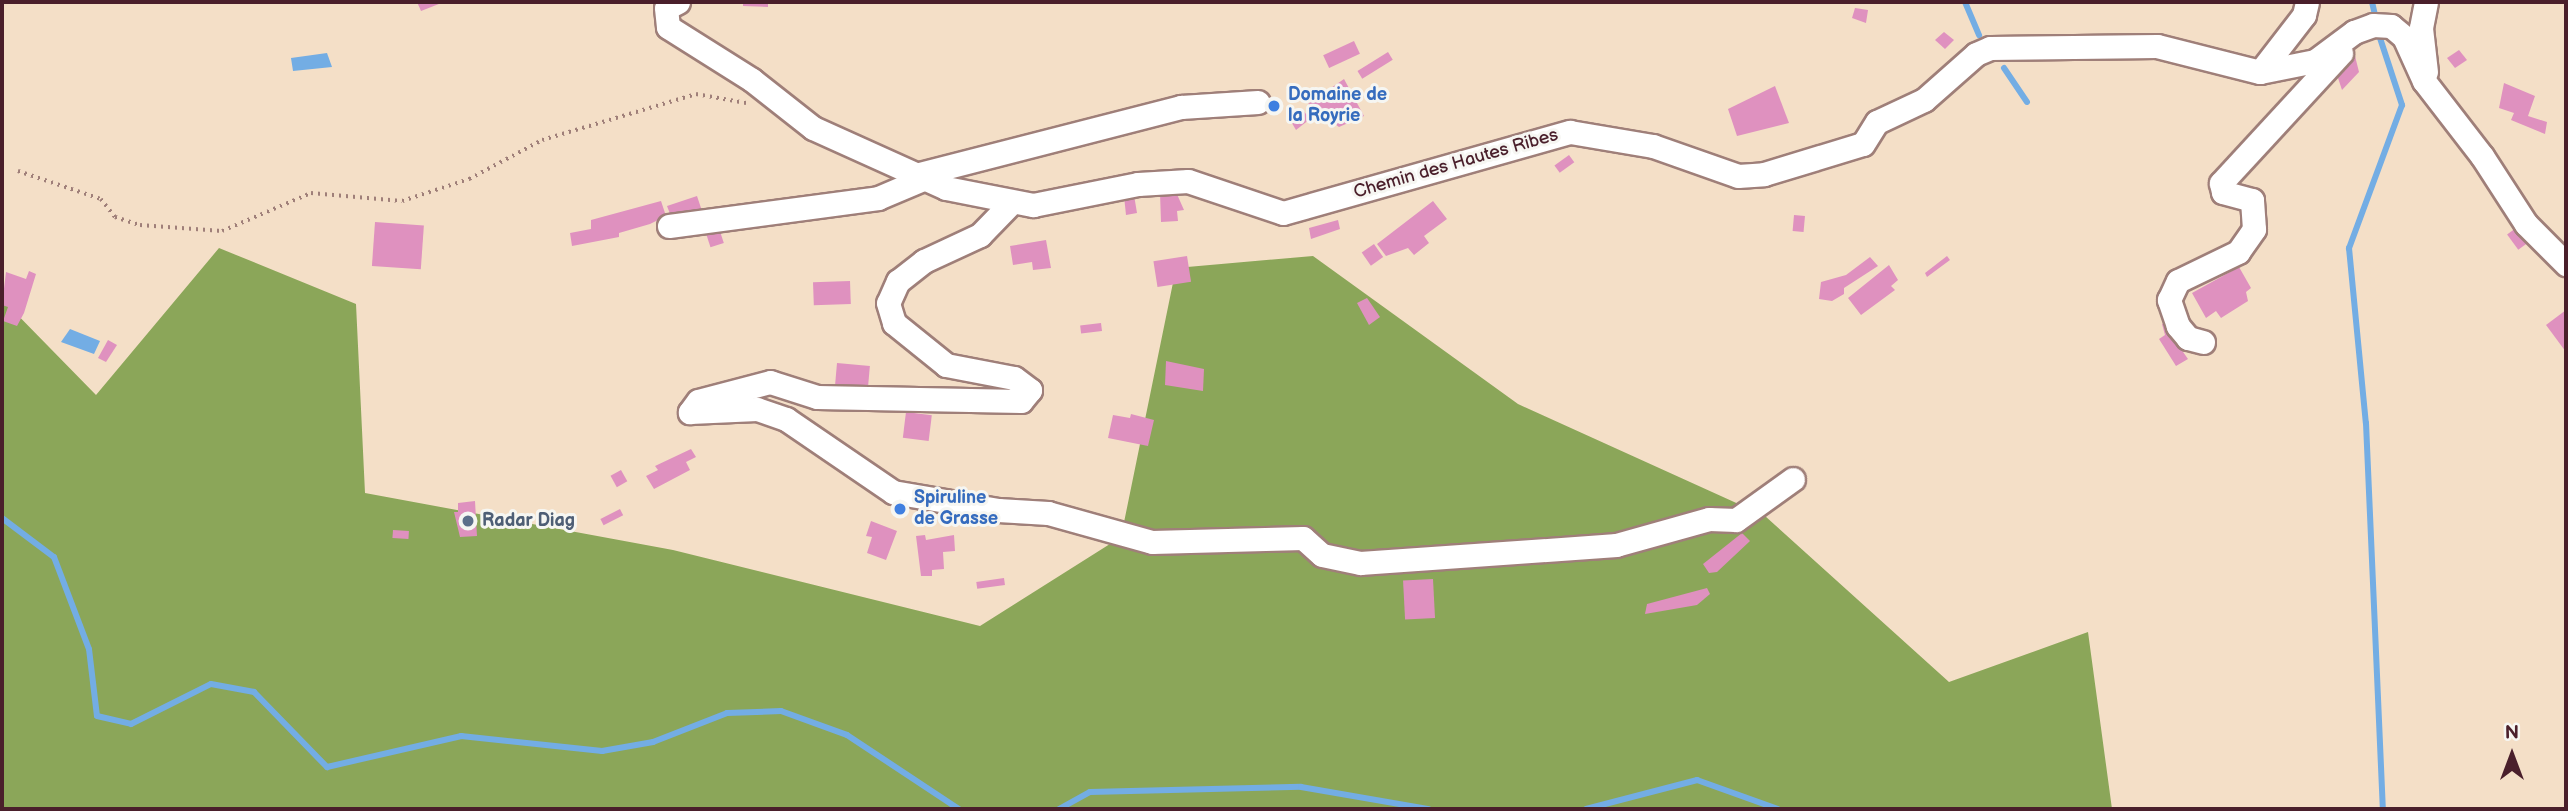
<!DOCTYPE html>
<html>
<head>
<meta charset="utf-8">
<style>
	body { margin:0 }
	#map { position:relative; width:2568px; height:811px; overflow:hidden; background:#f4dfc7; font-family:"Balsamiq Sans",sans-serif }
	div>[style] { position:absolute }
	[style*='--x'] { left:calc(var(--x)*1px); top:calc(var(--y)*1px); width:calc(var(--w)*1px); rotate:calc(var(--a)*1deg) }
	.forest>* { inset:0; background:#8ba659 }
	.water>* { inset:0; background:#73ade4 }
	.stream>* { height:6px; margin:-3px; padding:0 3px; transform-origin:3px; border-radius:3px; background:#73ade4 }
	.building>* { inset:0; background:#df91bf; transform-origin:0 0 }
	.path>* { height:3.5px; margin-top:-1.75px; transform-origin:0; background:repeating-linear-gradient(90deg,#9f7f79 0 2px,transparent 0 7px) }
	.roads { filter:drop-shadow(2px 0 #9f7f79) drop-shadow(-2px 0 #9f7f79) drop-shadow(0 2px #9f7f79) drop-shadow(0 -2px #9f7f79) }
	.minor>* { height:23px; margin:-11.5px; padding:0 11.5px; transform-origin:11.5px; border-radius:11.5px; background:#fff }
	.dots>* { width:19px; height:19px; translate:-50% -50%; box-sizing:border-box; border:4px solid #f6f6f2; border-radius:50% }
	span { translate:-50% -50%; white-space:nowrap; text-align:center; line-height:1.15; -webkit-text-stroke:6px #f6f6f2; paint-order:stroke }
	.shop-label { font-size:18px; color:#366cbe; font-weight:700 }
	.left { translate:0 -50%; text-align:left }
	.street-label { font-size:18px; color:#4a1f2b }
	.service-label { font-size:18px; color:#4e5e75; font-weight:700 }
	.frame { position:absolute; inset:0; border:4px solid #4a1f2b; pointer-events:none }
	.north { position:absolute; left:2477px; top:720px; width:70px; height:70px; -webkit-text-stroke:5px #f6f6f2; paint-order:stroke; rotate:0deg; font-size:19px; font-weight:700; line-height:28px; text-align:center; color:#4a1f2b }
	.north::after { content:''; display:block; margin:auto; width:24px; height:32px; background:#4a1f2b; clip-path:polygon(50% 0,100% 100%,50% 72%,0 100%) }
</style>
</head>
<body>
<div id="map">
	<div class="forest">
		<i style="clip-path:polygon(219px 248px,356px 304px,365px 493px,673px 550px,980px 626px,1121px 537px,1176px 268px,1313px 256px,1518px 404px,1765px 516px,1949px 682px,2088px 632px,2112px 809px,2px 809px,2px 299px,96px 395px)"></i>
	</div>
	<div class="water">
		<i style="clip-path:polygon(327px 53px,332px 67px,293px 71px,291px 58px)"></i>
		<i style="clip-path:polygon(70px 329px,100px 341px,94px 354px,61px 342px)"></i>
	</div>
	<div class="stream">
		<i style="--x:1965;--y:2;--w:36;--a:67"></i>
		<i style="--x:2372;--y:2;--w:13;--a:77"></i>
		<i style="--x:2379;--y:35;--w:74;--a:71.8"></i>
		<i style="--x:2402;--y:105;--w:153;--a:110.3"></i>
		<i style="--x:2349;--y:248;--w:176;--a:84.5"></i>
		<i style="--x:2366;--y:423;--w:386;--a:87.5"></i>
		<i style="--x:2004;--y:68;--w:41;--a:55.9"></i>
		<i style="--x:2;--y:518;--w:65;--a:36.9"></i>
		<i style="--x:54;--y:557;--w:98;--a:69.2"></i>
		<i style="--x:89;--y:649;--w:67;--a:83.2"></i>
		<i style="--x:97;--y:716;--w:35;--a:13"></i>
		<i style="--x:131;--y:724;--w:89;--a:-26.6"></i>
		<i style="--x:211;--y:684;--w:44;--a:10.5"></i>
		<i style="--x:254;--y:692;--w:105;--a:45.8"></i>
		<i style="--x:327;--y:767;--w:138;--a:-13"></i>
		<i style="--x:461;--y:736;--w:142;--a:6.1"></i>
		<i style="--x:602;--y:751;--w:52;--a:-10"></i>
		<i style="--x:653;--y:742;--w:79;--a:-21.4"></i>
		<i style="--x:727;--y:713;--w:54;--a:-2.1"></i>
		<i style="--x:781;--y:711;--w:70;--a:20"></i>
		<i style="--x:847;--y:735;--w:134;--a:33.5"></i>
		<i style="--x:1059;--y:809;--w:35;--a:-29"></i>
		<i style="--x:1090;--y:792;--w:211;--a:-1.4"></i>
		<i style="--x:1301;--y:787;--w:130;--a:9.8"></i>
		<i style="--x:1586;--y:809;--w:115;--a:-14.6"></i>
		<i style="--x:1697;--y:780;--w:86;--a:19.7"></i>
	</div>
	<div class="building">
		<i style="clip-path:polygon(417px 2px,444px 2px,421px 11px)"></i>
		<i style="clip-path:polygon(743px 2px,768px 2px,768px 7px,743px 6px)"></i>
		<i style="clip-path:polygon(1855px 8px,1868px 10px,1866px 23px,1852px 18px)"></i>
		<i style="clip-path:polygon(1944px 32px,1954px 40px,1945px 49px,1935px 40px)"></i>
		<i style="left:1354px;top:41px;width:14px;height:34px;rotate:65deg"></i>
		<i style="clip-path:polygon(2459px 50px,2467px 60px,2455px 68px,2447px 58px)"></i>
		<i style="left:1388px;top:52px;width:9px;height:36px;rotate:58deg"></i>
		<i style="clip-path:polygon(2355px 56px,2359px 72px,2342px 90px,2336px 72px)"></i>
		<i style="clip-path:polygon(1344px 79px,1364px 116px,1339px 127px,1308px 104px)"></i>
		<i style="clip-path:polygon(2504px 83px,2535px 96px,2528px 116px,2547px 122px,2545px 134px,2511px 120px,2514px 113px,2499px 108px)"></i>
		<i style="clip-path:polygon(1775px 86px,1789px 123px,1737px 136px,1728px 109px)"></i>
		<i style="clip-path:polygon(1302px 109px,1310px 119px,1296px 130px,1289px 118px)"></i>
		<i style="left:1569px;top:155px;width:9px;height:18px;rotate:54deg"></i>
		<i style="clip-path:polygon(1176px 192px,1184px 210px,1177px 211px,1178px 221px,1161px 222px,1160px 193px)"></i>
		<i style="clip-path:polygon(1134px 195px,1137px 213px,1126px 215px,1124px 196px)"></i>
		<i style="clip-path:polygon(697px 196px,702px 211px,672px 219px,667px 206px)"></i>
		<i style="clip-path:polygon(661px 201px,666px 216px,650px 224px,619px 233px,619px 237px,572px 246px,570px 233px,591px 229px,591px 220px)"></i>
		<i style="clip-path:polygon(1433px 201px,1447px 219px,1424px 236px,1429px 243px,1414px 255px,1408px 248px,1386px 256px,1377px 244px)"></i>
		<i style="left:1794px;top:215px;width:11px;height:16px;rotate:5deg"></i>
		<i style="clip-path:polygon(1338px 220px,1340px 229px,1311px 239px,1309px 228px)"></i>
		<i style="left:375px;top:222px;width:49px;height:44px;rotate:4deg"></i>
		<i style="left:717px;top:222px;width:22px;height:14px;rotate:72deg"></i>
		<i style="left:2516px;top:228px;width:19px;height:11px;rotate:54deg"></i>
		<i style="clip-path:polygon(1046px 240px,1051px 268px,1033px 270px,1032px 262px,1013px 265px,1010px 246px)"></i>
		<i style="left:1374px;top:244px;width:16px;height:15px;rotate:55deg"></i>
		<i style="left:1187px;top:256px;width:26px;height:34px;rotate:81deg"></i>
		<i style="clip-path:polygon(1947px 256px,1950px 260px,1927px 277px,1925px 273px)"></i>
		<i style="clip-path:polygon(1870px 257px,1878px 266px,1844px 288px,1844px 294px,1832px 301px,1819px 299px,1821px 282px,1846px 275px)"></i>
		<i style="clip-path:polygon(1889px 265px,1898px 280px,1891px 286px,1895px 290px,1861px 315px,1848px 298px)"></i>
		<i style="clip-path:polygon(2239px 267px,2251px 288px,2246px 292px,2248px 301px,2221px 318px,2216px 311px,2206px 318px,2192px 293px)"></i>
		<i style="clip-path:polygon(29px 271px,36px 274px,24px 313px,17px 326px,3px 321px,8px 307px,2px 305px,6px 272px,26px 279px)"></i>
		<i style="left:850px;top:281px;width:23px;height:37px;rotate:88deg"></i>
		<i style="clip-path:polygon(1367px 298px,1380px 317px,1369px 325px,1357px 303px)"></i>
		<i style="clip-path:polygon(2566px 310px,2566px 352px,2546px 325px)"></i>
		<i style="clip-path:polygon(2168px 321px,2169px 332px,2188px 359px,2176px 366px,2159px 339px,2165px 335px,2162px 324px)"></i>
		<i style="left:1101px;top:323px;width:8px;height:21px;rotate:83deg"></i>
		<i style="clip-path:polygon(108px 340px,117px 345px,106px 362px,98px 358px)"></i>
		<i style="clip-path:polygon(1166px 361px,1204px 369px,1203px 391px,1165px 385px)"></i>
		<i style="left:837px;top:363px;width:33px;height:22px;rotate:5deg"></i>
		<i style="left:906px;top:412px;width:26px;height:26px;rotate:7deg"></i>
		<i style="clip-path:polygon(1131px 414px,1154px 420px,1148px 446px,1108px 438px,1113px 415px,1130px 418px)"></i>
		<i style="clip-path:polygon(691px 449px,696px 457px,686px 462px,690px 470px,654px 489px,646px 476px,658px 470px,655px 466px)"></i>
		<i style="left:621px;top:470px;width:13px;height:12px;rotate:61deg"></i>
		<i style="clip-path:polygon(475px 501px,477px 536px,460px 537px,454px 512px,458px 512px,458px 503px)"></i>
		<i style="left:620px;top:509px;width:7px;height:22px;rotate:63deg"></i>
		<i style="clip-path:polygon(871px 521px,897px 531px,886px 560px,867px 553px,872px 537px,866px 536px)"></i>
		<i style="left:393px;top:530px;width:16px;height:8px;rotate:4deg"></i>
		<i style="clip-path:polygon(1742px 533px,1750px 541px,1717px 572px,1709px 573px,1703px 564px)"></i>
		<i style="clip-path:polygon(925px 535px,926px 540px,954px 535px,955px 551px,943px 552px,944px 569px,932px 570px,932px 576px,921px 576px,916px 536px)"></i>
		<i style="left:1004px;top:578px;width:7px;height:28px;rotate:82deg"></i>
		<i style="left:1433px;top:579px;width:39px;height:30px;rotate:87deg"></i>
		<i style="clip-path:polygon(1707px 588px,1710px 594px,1697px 605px,1645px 614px,1647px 604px)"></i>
	</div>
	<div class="path">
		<i style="--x:18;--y:171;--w:88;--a:18.6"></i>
		<i style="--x:101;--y:199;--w:23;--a:52"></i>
		<i style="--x:115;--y:217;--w:26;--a:18"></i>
		<i style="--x:140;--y:225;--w:82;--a:4.2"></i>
		<i style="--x:222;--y:231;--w:97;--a:-23.1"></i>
		<i style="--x:311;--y:193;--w:91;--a:5"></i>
		<i style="--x:402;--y:201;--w:71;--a:-18.2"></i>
		<i style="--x:469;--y:179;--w:83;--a:-28.1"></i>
		<i style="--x:542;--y:140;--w:161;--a:-16.6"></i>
		<i style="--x:696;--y:94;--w:51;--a:10.2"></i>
	</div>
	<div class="roads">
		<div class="minor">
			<i style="--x:678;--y:2;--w:13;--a:153"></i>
			<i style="--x:666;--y:8;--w:19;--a:84"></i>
			<i style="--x:668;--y:27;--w:99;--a:32.2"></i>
			<i style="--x:752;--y:80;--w:78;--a:38.2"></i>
			<i style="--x:813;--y:128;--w:146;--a:24.3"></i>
			<i style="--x:946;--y:188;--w:89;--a:11.1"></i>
			<i style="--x:1033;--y:205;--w:107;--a:-11.3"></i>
			<i style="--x:1138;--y:184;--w:50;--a:-3.4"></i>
			<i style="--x:1188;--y:181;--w:100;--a:18.6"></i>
			<i style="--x:1283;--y:213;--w:298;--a:-15.8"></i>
			<i style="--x:1570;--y:132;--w:84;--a:9.6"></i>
			<i style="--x:1653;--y:146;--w:90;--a:19.4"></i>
			<i style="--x:1738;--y:176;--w:26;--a:-4"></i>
			<i style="--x:1764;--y:174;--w:103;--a:-16.9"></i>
			<i style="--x:1863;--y:144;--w:26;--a:-58"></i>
			<i style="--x:1877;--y:122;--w:52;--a:-25.1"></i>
			<i style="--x:1924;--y:100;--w:69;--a:-41.5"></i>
			<i style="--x:1976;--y:54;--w:15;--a:-23"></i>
			<i style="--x:1990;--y:48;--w:167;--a:-0.7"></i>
			<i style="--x:2157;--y:46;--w:106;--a:14.2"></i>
			<i style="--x:2260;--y:72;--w:56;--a:-11.3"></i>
			<i style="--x:2315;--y:61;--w:49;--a:-36.6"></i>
			<i style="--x:2354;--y:32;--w:20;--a:-20"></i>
			<i style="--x:2373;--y:25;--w:18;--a:3"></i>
			<i style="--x:2391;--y:26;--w:17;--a:40"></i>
			<i style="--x:2404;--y:37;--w:48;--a:65.6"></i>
			<i style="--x:2424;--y:81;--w:95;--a:52.3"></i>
			<i style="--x:2482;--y:156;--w:81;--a:57.1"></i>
			<i style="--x:2526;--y:224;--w:57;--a:45"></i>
			<i style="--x:2426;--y:2;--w:26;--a:101"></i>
			<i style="--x:2421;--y:28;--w:44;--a:83.5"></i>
			<i style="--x:2260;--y:72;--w:72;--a:-52.3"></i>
			<i style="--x:2304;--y:15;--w:13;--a:-77"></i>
			<i style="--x:916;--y:175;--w:274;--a:-14.4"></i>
			<i style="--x:1181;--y:107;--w:77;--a:-3.7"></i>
			<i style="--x:1011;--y:203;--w:45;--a:134.1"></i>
			<i style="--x:980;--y:235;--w:62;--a:155.1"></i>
			<i style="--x:924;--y:261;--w:33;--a:142"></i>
			<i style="--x:898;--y:281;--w:24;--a:114"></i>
			<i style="--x:888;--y:303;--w:21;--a:73"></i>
			<i style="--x:894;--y:323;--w:67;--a:38.9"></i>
			<i style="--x:946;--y:365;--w:69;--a:10.8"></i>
			<i style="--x:1014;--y:378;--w:20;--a:37"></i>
			<i style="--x:1030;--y:390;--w:14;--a:129"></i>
			<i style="--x:1021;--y:401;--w:204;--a:-178.9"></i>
			<i style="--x:817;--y:397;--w:49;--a:-162.3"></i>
			<i style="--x:770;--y:382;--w:74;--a:165.2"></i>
			<i style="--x:698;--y:401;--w:14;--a:126"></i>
			<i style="--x:690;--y:412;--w:67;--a:-2.6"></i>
			<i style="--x:757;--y:409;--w:31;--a:19"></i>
			<i style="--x:786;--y:419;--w:130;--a:34.3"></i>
			<i style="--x:893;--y:492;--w:107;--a:9.7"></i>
			<i style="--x:998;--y:510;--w:50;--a:3.4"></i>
			<i style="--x:1048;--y:513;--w:108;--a:15.6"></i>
			<i style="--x:1152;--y:542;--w:151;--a:-1.5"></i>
			<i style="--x:1303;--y:538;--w:25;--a:42"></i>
			<i style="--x:1322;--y:555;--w:39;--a:12"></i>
			<i style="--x:1360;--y:563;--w:257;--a:-4"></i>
			<i style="--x:1616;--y:545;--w:97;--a:-15.6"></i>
			<i style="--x:1709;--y:519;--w:27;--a:2"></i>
			<i style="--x:1736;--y:520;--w:70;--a:-35.7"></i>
			<i style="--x:669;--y:226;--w:211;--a:-7.6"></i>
			<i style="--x:878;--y:198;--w:49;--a:-22.9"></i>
			<i style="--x:2203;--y:342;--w:16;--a:-165"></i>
			<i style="--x:2188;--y:338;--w:16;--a:-130"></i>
			<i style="--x:2178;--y:326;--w:28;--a:-109"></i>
			<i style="--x:2169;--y:300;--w:21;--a:-65"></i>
			<i style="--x:2178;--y:281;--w:67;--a:-25.8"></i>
			<i style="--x:2238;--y:252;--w:28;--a:-55"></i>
			<i style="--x:2254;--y:229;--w:29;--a:-94"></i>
			<i style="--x:2252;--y:200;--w:30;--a:-165"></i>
			<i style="--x:2223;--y:192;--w:9;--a:-103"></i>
			<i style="--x:2221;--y:183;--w:177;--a:-47.3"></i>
		</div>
	</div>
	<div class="dots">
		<i style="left:1274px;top:106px;background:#3f7fe0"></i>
		<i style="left:900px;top:509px;background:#3f7fe0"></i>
		<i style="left:468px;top:521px;background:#5c6f8a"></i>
	</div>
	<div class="shop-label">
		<span class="left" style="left:1288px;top:106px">Domaine de<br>la Royrie</span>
		<span class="left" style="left:914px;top:509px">Spiruline<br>de Grasse</span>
	</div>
	<div class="street-label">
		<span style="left:1456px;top:164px;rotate:-16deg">Chemin des Hautes Ribes</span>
	</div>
	<div class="service-label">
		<span class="left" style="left:482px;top:521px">Radar Diag</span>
	</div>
	<div class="frame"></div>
	<div class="north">N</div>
</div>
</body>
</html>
